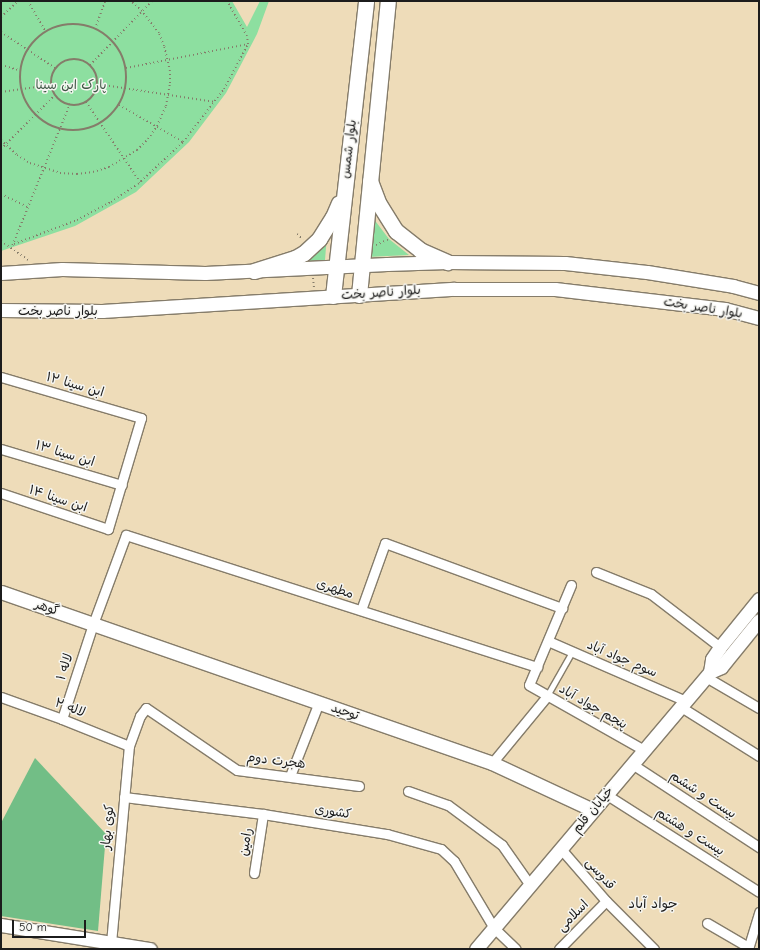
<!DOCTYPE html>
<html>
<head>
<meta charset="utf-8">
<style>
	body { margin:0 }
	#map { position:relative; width:760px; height:950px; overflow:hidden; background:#eedcb9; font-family:"Comic Neue","Playpen Sans Arabic",sans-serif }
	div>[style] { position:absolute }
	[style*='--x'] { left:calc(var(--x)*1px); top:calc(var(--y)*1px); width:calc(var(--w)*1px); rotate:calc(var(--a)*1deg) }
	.green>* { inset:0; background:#8ddfa0 }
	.forest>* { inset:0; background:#72be86 }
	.path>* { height:2px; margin-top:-1px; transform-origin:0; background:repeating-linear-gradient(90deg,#857c6a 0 1px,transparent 0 4px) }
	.path>.ring { margin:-1px; padding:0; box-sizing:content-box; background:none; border:2px solid #857c6a; border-radius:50% }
	.roads { filter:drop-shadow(1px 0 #857c6a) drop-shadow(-1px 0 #857c6a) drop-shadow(0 1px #857c6a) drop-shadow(0 -1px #857c6a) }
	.lane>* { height:4.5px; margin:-2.25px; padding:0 2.25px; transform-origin:2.25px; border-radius:2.25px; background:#fff }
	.street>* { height:9px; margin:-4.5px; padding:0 4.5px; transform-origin:4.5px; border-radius:4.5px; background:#fff }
	.secondary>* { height:13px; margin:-6.5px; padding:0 6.5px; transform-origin:6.5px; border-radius:6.5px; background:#fff }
	.primary>* { height:15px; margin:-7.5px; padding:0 7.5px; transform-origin:7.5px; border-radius:7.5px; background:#fff }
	span { translate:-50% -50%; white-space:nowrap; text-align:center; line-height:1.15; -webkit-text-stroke:3px #f6f6f2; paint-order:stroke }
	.park-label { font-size:13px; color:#3e5644 }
	.street-label { font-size:13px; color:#1c1c1c }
	.neighbourhood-label { font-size:14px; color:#1c1c1c }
	.frame { position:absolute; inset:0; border:2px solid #1c1c1c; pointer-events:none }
	.scale { position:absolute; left:12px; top:920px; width:74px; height:18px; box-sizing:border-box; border:2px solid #1c1c1c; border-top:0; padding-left:5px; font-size:12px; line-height:14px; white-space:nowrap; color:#1c1c1c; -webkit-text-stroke:3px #f6f6f2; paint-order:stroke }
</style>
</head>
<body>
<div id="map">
	<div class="green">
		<i style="clip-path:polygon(1px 1px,232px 1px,247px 27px,260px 1px,269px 1px,257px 34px,226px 93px,189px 142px,136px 192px,75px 226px,1px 251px)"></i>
		<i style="clip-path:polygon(373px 218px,389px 239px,409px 255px,367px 257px)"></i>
		<i style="clip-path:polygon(327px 235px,325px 260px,296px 262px)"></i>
	</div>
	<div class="forest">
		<i style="clip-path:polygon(35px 758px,106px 834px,98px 931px,1px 916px,1px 823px)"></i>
	</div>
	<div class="path">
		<i style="--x:28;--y:1;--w:34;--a:60"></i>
		<i style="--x:1;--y:17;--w:23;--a:-43"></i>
		<i class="ring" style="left:20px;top:24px;width:104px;height:104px"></i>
		<i style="--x:95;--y:29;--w:30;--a:-70"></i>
		<i style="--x:1;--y:32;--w:65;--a:33.7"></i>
		<i class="ring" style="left:51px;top:59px;width:44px;height:44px"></i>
		<i style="--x:1;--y:65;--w:19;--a:16"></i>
		<i style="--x:90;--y:65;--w:89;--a:-45.9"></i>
		<i style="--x:126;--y:68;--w:124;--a:-11.1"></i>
		<i style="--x:97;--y:84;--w:118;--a:8.7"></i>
		<i style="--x:1;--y:92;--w:50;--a:-8"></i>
		<i style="--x:86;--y:102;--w:97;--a:56"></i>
		<i style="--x:119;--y:105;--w:74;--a:30"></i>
		<i style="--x:1;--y:140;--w:22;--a:43"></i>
		<i style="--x:17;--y:155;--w:15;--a:32"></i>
		<i style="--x:30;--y:163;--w:32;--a:18"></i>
		<i style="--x:60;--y:173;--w:17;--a:3"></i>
		<i style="--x:77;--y:174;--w:16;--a:-7"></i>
		<i style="--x:93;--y:172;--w:17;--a:-17"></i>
		<i style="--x:109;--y:167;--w:33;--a:-31"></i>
		<i style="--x:137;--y:150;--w:16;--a:-45"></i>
		<i style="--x:148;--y:139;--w:16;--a:-55"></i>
		<i style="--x:157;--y:126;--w:22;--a:-66"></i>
		<i style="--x:166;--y:106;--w:23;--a:-80"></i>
		<i style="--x:170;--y:83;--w:12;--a:-90"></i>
		<i style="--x:170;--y:71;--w:26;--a:-103"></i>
		<i style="--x:164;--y:46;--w:14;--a:-111"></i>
		<i style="--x:159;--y:33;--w:28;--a:-128"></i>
		<i style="--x:142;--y:11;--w:15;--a:-138"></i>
		<i style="--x:1;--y:149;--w:76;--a:-45"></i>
		<i style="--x:1;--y:194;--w:30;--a:26"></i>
		<i style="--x:297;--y:234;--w:8;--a:40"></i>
		<i style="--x:1;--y:241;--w:33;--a:35"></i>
		<i style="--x:14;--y:244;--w:67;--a:-20.9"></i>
		<i style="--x:77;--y:220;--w:38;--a:-28"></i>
		<i style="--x:111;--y:202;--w:32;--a:-34"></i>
		<i style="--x:138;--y:184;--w:62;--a:-43"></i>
		<i style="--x:183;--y:142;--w:67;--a:-52.3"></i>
		<i style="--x:224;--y:89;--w:51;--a:-61.9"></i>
		<i style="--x:248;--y:44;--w:8;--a:-97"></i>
		<i style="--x:247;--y:36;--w:40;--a:-119.7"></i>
		<i style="--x:1;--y:245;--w:4;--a:-14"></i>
		<i style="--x:376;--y:245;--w:14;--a:-25"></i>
		<i style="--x:11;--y:249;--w:157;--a:-67.9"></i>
		<i style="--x:313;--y:278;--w:10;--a:84"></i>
	</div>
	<div class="roads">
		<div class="lane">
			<i style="--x:547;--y:696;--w:51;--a:-60.4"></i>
		</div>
		<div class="street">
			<i style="--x:1;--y:377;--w:146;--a:16.3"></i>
			<i style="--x:141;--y:418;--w:116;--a:106.6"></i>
			<i style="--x:108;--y:529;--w:113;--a:-161.4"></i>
			<i style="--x:1;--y:449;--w:126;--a:16.6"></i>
			<i style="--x:596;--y:572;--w:59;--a:21.8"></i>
			<i style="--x:651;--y:594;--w:87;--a:37.5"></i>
			<i style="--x:571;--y:585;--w:108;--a:112.8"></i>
			<i style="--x:529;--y:685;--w:132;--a:29.5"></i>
			<i style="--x:361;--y:610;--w:71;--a:-70.3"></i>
			<i style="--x:385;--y:543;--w:189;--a:20.2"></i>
			<i style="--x:548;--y:641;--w:150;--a:23.5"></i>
			<i style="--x:706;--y:677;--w:61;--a:30.3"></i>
			<i style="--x:1;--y:697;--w:65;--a:19.8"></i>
			<i style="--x:62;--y:719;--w:72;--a:21.9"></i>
			<i style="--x:681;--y:707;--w:92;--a:32.1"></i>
			<i style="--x:62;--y:719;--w:100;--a:-71.9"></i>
			<i style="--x:93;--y:624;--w:95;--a:-69.7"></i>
			<i style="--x:126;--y:535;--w:432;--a:17.8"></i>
			<i style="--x:492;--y:763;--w:87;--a:-50.6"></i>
			<i style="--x:632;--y:764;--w:152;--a:33.2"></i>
			<i style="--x:290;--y:776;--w:79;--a:-68.6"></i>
			<i style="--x:408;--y:791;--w:42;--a:19.3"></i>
			<i style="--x:448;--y:805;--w:67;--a:36.5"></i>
			<i style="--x:502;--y:845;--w:49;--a:55"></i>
			<i style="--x:607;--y:795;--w:180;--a:32.5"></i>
			<i style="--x:124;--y:797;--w:140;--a:7"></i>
			<i style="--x:263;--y:814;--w:126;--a:9.2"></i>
			<i style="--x:387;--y:834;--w:56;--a:15.5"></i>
			<i style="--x:441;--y:849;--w:18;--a:43"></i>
			<i style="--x:454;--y:861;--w:78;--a:59.2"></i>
			<i style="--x:494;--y:928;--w:30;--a:44"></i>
			<i style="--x:561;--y:849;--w:69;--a:49.1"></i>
			<i style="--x:606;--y:901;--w:68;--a:45"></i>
			<i style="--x:254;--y:873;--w:60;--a:-81.3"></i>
			<i style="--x:707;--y:923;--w:48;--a:30.3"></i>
			<i style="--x:111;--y:943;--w:198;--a:-84.8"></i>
			<i style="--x:129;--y:746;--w:32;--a:-70"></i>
			<i style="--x:140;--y:716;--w:10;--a:-53"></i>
			<i style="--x:146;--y:708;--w:110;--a:34.3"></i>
			<i style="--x:237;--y:770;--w:123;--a:7.5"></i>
			<i style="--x:559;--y:949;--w:67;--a:-45.6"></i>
			<i style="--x:748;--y:949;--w:39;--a:-73"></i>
		</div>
		<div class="secondary">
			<i style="--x:1;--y:273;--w:61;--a:-3.8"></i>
			<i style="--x:62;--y:269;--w:143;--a:1.6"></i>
			<i style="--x:205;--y:273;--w:182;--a:-2.8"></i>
			<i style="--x:387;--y:264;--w:60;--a:-1.9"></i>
			<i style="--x:447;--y:262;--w:118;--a:0.5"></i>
			<i style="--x:565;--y:263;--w:82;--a:6.3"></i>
			<i style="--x:647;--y:272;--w:87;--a:9.2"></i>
			<i style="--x:733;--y:286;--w:27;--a:15"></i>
			<i style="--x:1;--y:310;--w:101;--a:0.6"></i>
			<i style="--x:102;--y:311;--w:353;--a:-3.6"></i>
			<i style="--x:454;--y:289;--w:101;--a:0"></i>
			<i style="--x:555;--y:289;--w:171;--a:6.7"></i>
			<i style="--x:725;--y:309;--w:35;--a:15"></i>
			<i style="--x:1;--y:592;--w:520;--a:19.2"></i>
			<i style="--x:492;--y:763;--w:111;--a:25"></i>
			<i style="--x:710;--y:672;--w:13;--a:-81"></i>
			<i style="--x:712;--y:659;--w:14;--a:-56"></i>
			<i style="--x:720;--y:647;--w:62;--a:-50.9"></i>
			<i style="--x:1;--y:925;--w:151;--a:9.2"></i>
			<i style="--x:476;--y:949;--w:363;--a:-49.8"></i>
			<i style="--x:710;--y:672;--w:12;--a:-24"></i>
			<i style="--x:721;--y:667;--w:60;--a:-51"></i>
		</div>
		<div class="primary">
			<i style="--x:370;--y:181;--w:25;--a:69"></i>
			<i style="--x:379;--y:204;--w:32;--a:58"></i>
			<i style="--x:396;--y:231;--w:31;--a:38"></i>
			<i style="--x:420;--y:250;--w:30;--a:24"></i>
			<i style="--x:254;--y:271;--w:43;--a:-17.6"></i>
			<i style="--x:295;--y:258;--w:10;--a:-29"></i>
			<i style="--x:304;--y:253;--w:21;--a:-43"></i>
			<i style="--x:319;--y:239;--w:26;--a:-58"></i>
			<i style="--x:333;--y:217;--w:15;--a:-67"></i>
			<i style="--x:359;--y:295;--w:295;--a:-84.4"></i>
			<i style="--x:333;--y:296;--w:297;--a:-83.6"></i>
		</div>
	</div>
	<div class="park-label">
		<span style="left:71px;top:85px">پارک ابن سینا</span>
	</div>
	<div class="street-label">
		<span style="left:349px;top:149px;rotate:-83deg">بلوار شمس</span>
		<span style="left:381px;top:293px;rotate:-4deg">بلوار ناصر بخت</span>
		<span style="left:703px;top:308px;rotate:9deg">بلوار ناصر بخت</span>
		<span style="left:58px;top:311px">بلوار ناصر بخت</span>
		<span style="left:75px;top:385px;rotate:16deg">ابن سینا ۱۲</span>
		<span style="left:65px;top:454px;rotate:17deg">ابن سینا ۱۳</span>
		<span style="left:58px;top:499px;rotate:18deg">ابن سینا ۱۴</span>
		<span style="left:335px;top:589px;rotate:18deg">مطهری</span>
		<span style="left:47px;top:608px;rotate:19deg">گوهر</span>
		<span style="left:622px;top:659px;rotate:23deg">سوم جواد آباد</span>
		<span style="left:65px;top:667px;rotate:-72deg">لاله ۱</span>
		<span style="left:593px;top:707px;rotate:30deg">پنجم جواد آباد</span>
		<span style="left:70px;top:708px;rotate:21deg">لاله ۲</span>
		<span style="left:345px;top:712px;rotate:19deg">توحید</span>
		<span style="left:276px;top:761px;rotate:7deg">هجرت دوم</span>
		<span style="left:703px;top:795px;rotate:33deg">بیست و ششم</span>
		<span style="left:593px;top:810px;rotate:-50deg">خیابان قلم</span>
		<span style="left:333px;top:812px;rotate:9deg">کشوری</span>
		<span style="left:108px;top:827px;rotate:-85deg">کوی بهار</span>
		<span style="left:690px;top:832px;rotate:32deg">بیست و هشتم</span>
		<span style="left:246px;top:842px;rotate:-81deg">رامین</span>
		<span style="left:600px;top:874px;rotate:49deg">قدوسی</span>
		<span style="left:573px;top:916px;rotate:-45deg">اسلامی</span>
	</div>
	<div class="neighbourhood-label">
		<span style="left:653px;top:904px">جواد آباد</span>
	</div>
	<div class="frame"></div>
	<div class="scale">50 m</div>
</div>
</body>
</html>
